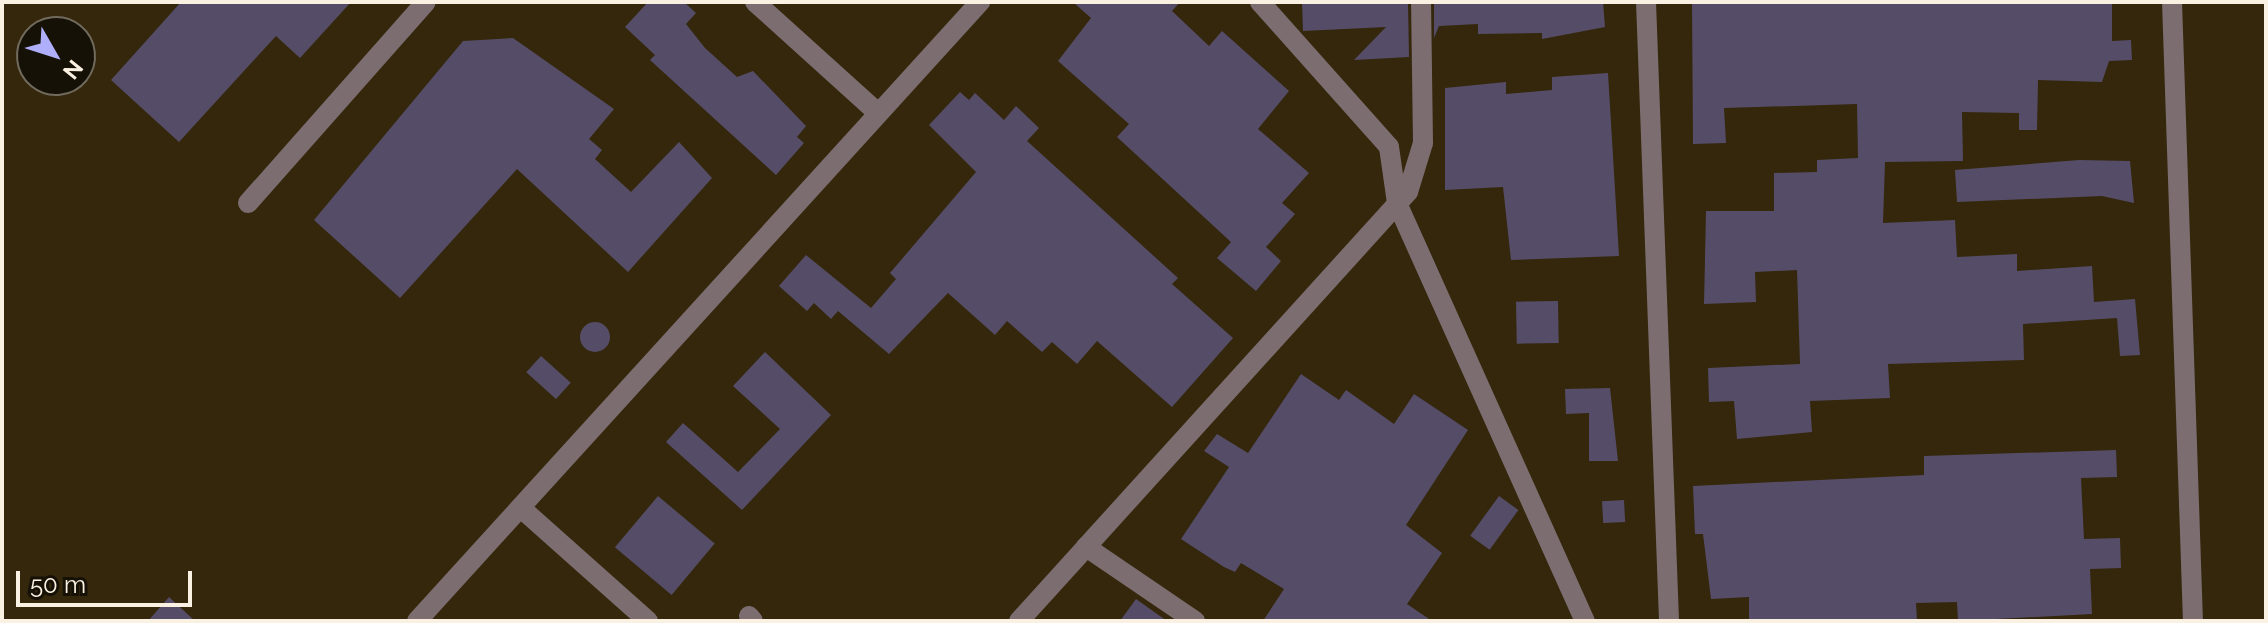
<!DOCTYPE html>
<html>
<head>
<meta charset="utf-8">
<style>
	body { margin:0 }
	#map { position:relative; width:2268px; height:623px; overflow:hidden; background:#34270c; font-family:Raleway,sans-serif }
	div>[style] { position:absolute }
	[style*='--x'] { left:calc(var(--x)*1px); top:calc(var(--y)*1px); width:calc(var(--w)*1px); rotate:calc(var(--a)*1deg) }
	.building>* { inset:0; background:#554d67; transform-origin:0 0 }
	.round { border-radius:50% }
	.minor>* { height:20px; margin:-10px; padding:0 10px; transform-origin:10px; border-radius:10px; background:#7c6d70 }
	span { translate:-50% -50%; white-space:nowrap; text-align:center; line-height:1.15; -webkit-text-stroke:6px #161106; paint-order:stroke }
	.frame { position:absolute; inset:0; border:4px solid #faf1e2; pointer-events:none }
	.north { position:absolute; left:16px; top:16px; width:80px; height:80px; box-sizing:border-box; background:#161106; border:2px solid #716b5e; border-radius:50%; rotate:129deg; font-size:22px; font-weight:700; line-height:32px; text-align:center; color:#faf1e2 }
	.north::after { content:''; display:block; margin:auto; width:28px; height:36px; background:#afaefa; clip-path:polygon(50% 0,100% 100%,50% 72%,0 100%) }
	.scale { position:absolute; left:16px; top:571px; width:176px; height:36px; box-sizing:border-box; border:4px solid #faf1e2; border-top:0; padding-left:10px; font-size:24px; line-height:28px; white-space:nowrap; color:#faf1e2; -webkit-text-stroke:6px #161106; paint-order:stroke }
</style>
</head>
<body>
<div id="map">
	<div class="building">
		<i style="clip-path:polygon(181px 2px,351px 2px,300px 58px,276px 36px,179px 142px,111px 80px)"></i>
		<i style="clip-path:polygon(648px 2px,684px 2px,696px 13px,686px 24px,705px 48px,737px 77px,753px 71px,806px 126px,797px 137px,804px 143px,776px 175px,650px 60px,655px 55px,625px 27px)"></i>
		<i style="clip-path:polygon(1073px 2px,1180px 2px,1172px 11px,1209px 46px,1222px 31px,1289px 91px,1258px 129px,1309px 173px,1282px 203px,1295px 214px,1266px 247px,1281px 261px,1256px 291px,1217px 258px,1231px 242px,1117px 137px,1129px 124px,1058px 61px,1091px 18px)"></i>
		<i style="clip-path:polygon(1302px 2px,1408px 2px,1409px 57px,1354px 60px,1386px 27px,1303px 31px)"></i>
		<i style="clip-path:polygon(1434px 2px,1603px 2px,1605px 27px,1542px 39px,1542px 33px,1478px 34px,1478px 24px,1439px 26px,1434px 38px)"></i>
		<i style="clip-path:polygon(1692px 2px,2112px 2px,2112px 41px,2131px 40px,2132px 60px,2109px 61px,2102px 82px,2038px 80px,2037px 130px,2019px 130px,2019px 113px,1962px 112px,1963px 161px,1885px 162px,1883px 223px,1955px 220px,1957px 257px,2017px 254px,2017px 271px,2092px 266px,2094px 302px,2135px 299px,2140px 355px,2120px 356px,2117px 318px,2023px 324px,2024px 360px,1888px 364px,1890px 398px,1810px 401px,1812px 432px,1737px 439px,1734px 401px,1709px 402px,1708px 368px,1800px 364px,1797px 270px,1755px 272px,1756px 302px,1704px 304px,1706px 211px,1774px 211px,1774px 173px,1817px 172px,1817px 160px,1858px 158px,1857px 104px,1724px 108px,1726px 143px,1693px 144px)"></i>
		<i style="clip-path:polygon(513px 38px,614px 109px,589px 139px,602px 150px,595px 159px,631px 192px,679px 142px,712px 178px,628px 272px,517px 169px,400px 298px,314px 220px,463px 41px)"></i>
		<i style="clip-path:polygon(1608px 73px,1619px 256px,1511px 260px,1503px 187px,1445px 190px,1445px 88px,1506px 82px,1506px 94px,1552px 90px,1552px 77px)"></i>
		<i style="clip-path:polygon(960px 92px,969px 100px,975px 93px,1004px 120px,1016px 106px,1039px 128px,1027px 141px,1178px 278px,1172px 284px,1233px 338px,1172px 407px,1097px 341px,1077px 364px,1052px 342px,1042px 352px,1007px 321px,995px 335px,948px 293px,889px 354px,838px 311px,831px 319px,814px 303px,807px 311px,779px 286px,806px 255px,871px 308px,896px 279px,890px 273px,976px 172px,929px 125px)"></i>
		<i style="clip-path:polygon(2079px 160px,2130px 161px,2134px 203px,2102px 196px,1957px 202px,1955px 170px)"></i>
		<i style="left:1558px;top:301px;width:42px;height:42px;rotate:89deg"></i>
		<i class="round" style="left:580px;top:322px;width:30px;height:30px"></i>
		<i style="clip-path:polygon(765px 352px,831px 415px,742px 510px,666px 442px,683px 423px,738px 472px,780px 429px,733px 386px)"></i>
		<i style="left:541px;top:356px;width:40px;height:22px;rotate:42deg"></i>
		<i style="clip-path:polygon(1301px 374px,1339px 400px,1346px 390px,1394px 424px,1414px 394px,1468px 430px,1406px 525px,1442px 553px,1407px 604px,1432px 621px,1263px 621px,1284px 589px,1241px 563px,1235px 572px,1224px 567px,1181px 539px,1229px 467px,1204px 451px,1217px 434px,1248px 453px)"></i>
		<i style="clip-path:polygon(1610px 388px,1618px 461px,1589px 461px,1589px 413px,1566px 414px,1565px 389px)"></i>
		<i style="clip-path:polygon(2116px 450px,2117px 477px,2081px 478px,2084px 539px,2120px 538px,2121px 568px,2090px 569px,2092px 614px,1958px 621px,1957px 602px,1916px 603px,1917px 621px,1749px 621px,1749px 597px,1711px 599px,1703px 534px,1695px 534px,1693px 486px,1924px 475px,1924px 456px)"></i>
		<i style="left:658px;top:496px;width:74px;height:67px;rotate:40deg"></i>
		<i style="left:1499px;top:496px;width:24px;height:49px;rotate:36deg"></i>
		<i style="left:1624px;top:500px;width:22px;height:22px;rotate:87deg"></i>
		<i style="clip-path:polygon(169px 597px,195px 621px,148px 621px)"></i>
		<i style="clip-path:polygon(1136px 599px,1167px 621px,1120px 621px)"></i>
	</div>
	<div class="minor">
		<i style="--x:755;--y:2;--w:166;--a:42.1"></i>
		<i style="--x:1260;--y:2;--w:194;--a:48.3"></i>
		<i style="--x:1389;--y:147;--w:57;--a:81.9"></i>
		<i style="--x:1397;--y:203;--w:458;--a:65.8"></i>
		<i style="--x:1646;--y:2;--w:619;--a:87.87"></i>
		<i style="--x:2172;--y:2;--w:619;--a:88.06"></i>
		<i style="--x:248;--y:203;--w:268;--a:-48.5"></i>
		<i style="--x:521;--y:508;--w:170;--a:41.7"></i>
		<i style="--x:749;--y:616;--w:6;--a:51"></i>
		<i style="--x:417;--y:621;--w:837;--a:-47.71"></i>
		<i style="--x:1019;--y:621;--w:100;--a:-47.8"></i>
		<i style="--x:1195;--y:621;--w:132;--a:-145.8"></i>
		<i style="--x:1086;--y:547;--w:479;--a:-47.8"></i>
		<i style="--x:1408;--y:192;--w:51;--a:-73"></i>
		<i style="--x:1423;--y:143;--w:141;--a:-90.8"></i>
	</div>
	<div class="frame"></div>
	<div class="north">N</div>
	<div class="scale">50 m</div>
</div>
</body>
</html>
